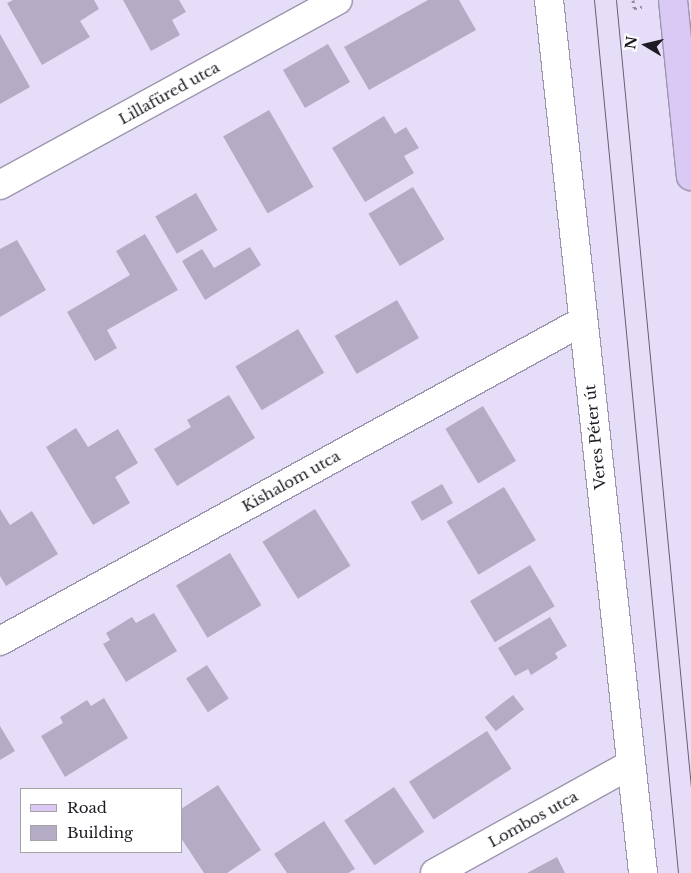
<!DOCTYPE html>
<html>
<head>
<meta charset="utf-8">
<style>
	body { margin:0 }
	#map { position:relative; width:691px; height:873px; overflow:hidden; background:#e6def8; font-family:"Libre Baskerville",serif }
	div>[style] { position:absolute }
	[style*='--x'] { left:calc(var(--x)*1px); top:calc(var(--y)*1px); width:calc(var(--w)*1px); rotate:calc(var(--a)*1deg) }
	.building>* { inset:0; background:#b4acc5; transform-origin:0 0 }
	.path>* { height:3px; margin-top:-1.5px; transform-origin:0; background:repeating-linear-gradient(90deg,#918b9e 0 2.5px,transparent 0 6.5px) }
	.roads { filter:drop-shadow(1px 0 #9d95ad) drop-shadow(-1px 0 #9d95ad) drop-shadow(0 1px #9d95ad) drop-shadow(0 -1px #9d95ad) }
	.street>* { height:28px; margin:-14px; padding:0 14px; transform-origin:14px; border-radius:14px; background:#fff }
	.primary>* { height:28px; margin:-14px; padding:0 14px; transform-origin:14px; border-radius:14px; background:#d9c9f4 }
	.tram>* { height:1px; margin:-0.5px; padding:0 0.5px; transform-origin:0.5px; border-radius:0.5px; background:#65606f }
	span { translate:-50% -50%; white-space:nowrap; text-align:center; line-height:1.15; -webkit-text-stroke:4px #fff; paint-order:stroke }
	.street-label { font-size:15px; color:#1d1a23 }
	.legend { position:absolute; left:20px; top:788px; width:162px; height:65px; box-sizing:border-box; background:#fff; border:1px solid #a5a3a7; margin:0; padding:6px 9px; list-style:none; font-size:15px; color:#1d1a23 }
	.legend li { display:flex; align-items:center; gap:10px; height:25px }
	.legend b { width:25px; border:1px solid #a5a3a7 }
	.north { position:absolute; left:621px; top:20px; width:50px; height:50px; -webkit-text-stroke:4px #fff; paint-order:stroke; rotate:279deg; font-size:14px; font-weight:700; line-height:20px; text-align:center; color:#1d1a23 }
	.north::after { content:''; display:block; margin:auto; width:18px; height:22px; background:#1d1a23; clip-path:polygon(50% 0,100% 100%,50% 72%,0 100%) }
</style>
</head>
<body>
<div id="map">
	<div class="building">
		<i style="clip-path:polygon(13px 0,94px 0,99px 9px,80px 21px,90px 37px,42px 65px,7px 3px)"></i>
		<i style="clip-path:polygon(123px 0,179px 0,186px 12px,172px 20px,180px 35px,151px 51px)"></i>
		<i style="clip-path:polygon(428px 0,459px 0,476px 30px,369px 90px,344px 47px)"></i>
		<i style="clip-path:polygon(0 34px,30px 87px,0 104px)"></i>
		<i style="left:328px;top:44px;width:44px;height:52px;rotate:60deg"></i>
		<i style="left:269px;top:110px;width:89px;height:53px;rotate:60deg"></i>
		<i style="clip-path:polygon(384px 116px,395px 134px,406px 127px,419px 148px,404px 156px,414px 173px,365px 202px,332px 148px)"></i>
		<i style="left:413px;top:187px;width:61px;height:52px;rotate:59deg"></i>
		<i style="left:196px;top:193px;width:43px;height:47px;rotate:60deg"></i>
		<i style="clip-path:polygon(145px 234px,178px 290px,107px 330px,117px 348px,95px 361px,67px 312px,130px 275px,116px 251px)"></i>
		<i style="clip-path:polygon(17px 240px,46px 290px,0 317px,0 249px)"></i>
		<i style="clip-path:polygon(250px 247px,261px 265px,205px 300px,182px 261px,202px 249px,214px 268px)"></i>
		<i style="left:397px;top:300px;width:44px;height:72px;rotate:60deg"></i>
		<i style="left:298px;top:329px;width:51px;height:73px;rotate:59deg"></i>
		<i style="clip-path:polygon(229px 395px,255px 438px,177px 486px,154px 449px,191px 427px,187px 420px)"></i>
		<i style="left:483px;top:406px;width:64px;height:44px;rotate:59deg"></i>
		<i style="clip-path:polygon(76px 428px,88px 447px,118px 429px,138px 463px,115px 477px,130px 503px,93px 525px,46px 447px)"></i>
		<i style="left:442px;top:484px;width:22px;height:36px;rotate:60deg"></i>
		<i style="left:504px;top:487px;width:62px;height:67px;rotate:59deg"></i>
		<i style="clip-path:polygon(0 509px,10px 525px,32px 511px,58px 554px,6px 586px,0 576px)"></i>
		<i style="left:315px;top:509px;width:67px;height:62px;rotate:58deg"></i>
		<i style="left:230px;top:553px;width:61px;height:63px;rotate:59deg"></i>
		<i style="left:530px;top:565px;width:48px;height:70px;rotate:59deg"></i>
		<i style="clip-path:polygon(154px 613px,177px 651px,126px 682px,103px 644px,110px 640px,106px 633px,132px 617px,136px 623px)"></i>
		<i style="clip-path:polygon(550px 617px,567px 646px,555px 653px,558px 658px,531px 675px,528px 669px,515px 676px,498px 648px)"></i>
		<i style="left:207px;top:665px;width:40px;height:25px;rotate:57deg"></i>
		<i style="left:513px;top:695px;width:18px;height:36px;rotate:52deg"></i>
		<i style="clip-path:polygon(104px 698px,128px 738px,65px 777px,41px 736px,63px 723px,60px 717px,87px 700px,91px 706px)"></i>
		<i style="clip-path:polygon(0 726px,15px 751px,0 760px)"></i>
		<i style="left:487px;top:731px;width:45px;height:93px;rotate:57deg"></i>
		<i style="clip-path:polygon(218px 785px,261px 850px,227px 873px,204px 873px,181px 838px,181px 809px)"></i>
		<i style="left:394px;top:787px;width:54px;height:60px;rotate:56deg"></i>
		<i style="clip-path:polygon(324px 821px,355px 869px,348px 873px,287px 873px,274px 854px)"></i>
		<i style="clip-path:polygon(557px 857px,565px 873px,527px 873px)"></i>
	</div>
	<div class="path">
		<i style="--x:633;--y:0;--w:8;--a:83"></i>
		<i style="--x:634;--y:8;--w:8;--a:-7"></i>
	</div>
	<div class="roads">
		<div class="street">
			<i style="--x:549;--y:0;--w:878;--a:83.85"></i>
			<i style="--x:0;--y:185;--w:385;--a:-28.7"></i>
			<i style="--x:0;--y:641;--w:665;--a:-28.76"></i>
			<i style="--x:435;--y:873;--w:223;--a:-29"></i>
		</div>
		<div class="primary">
			<i style="--x:673;--y:0;--w:177;--a:84.2"></i>
		</div>
	</div>
	<div class="tram">
		<i style="--x:594;--y:0;--w:877;--a:84.5"></i>
		<i style="--x:616;--y:0;--w:791;--a:84.56"></i>
	</div>
	<div class="street-label">
		<span style="left:169px;top:93px;rotate:-29deg">Lillafüred utca</span>
		<span style="left:595px;top:437px;rotate:-96deg">Veres Péter út</span>
		<span style="left:291px;top:481px;rotate:-29deg">Kishalom utca</span>
		<span style="left:533px;top:819px;rotate:-29deg">Lombos utca</span>
	</div>
	<ul class="legend">
	<li><b style="height:6px;background:#d9c9f4"></b>Road</li>
	<li><b style="height:14px;background:#b4acc5"></b>Building</li>
	</ul>
	<div class="north">N</div>
</div>
</body>
</html>
